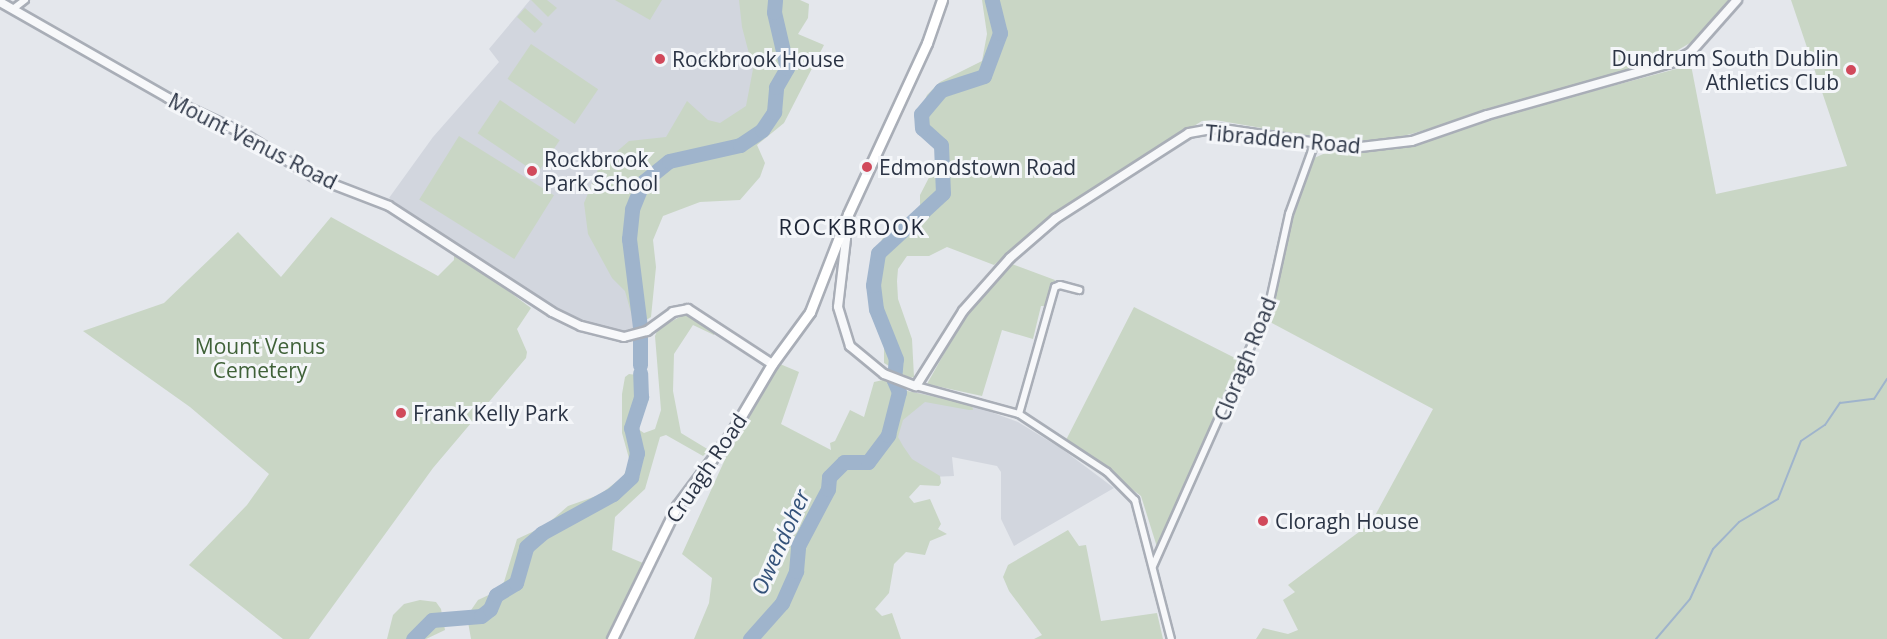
<!DOCTYPE html>
<html>
<head>
<meta charset="utf-8">
<style>
	body { margin:0 }
	#map { position:relative; width:1887px; height:639px; overflow:hidden; background:#e4e7ec; font-family:"Open Sans",sans-serif }
	div>[style] { position:absolute }
	[style*='--x'] { left:calc(var(--x)*1px); top:calc(var(--y)*1px); width:calc(var(--w)*1px); rotate:calc(var(--a)*1deg) }
	.built>* { inset:0; background:#d2d6de }
	.green>* { inset:0; background:#c9d6c5; transform-origin:0 0 }
	.stream>* { height:2px; margin:-1px; padding:0 1px; transform-origin:1px; border-radius:1px; background:#9fb4cc }
	.river>* { height:15px; margin:-7.5px; padding:0 7.5px; transform-origin:7.5px; border-radius:7.5px; background:#9fb4cc }
	.roads { filter:drop-shadow(2px 0 #a9aeb7) drop-shadow(-2px 0 #a9aeb7) drop-shadow(0 2px #a9aeb7) drop-shadow(0 -2px #a9aeb7) }
	.minor>* { height:6px; margin:-3px; padding:0 3px; transform-origin:3px; border-radius:3px; background:#f7f8fa }
	.tertiary>* { height:8px; margin:-4px; padding:0 4px; transform-origin:4px; border-radius:4px; background:#f7f8fa }
	.secondary>* { height:9px; margin:-4.5px; padding:0 4.5px; transform-origin:4.5px; border-radius:4.5px; background:#fff }
	.dots>* { width:16px; height:16px; translate:-50% -50%; box-sizing:border-box; border:3px solid #f4f6f9; border-radius:50% }
	span { translate:-50% -50%; white-space:nowrap; text-align:center; line-height:1.15; -webkit-text-stroke:6px #f4f6f9; paint-order:stroke }
	.poi-label { font-size:21px; color:#2b3445 }
	.right { translate:-100% -50%; text-align:right }
	.left { translate:0 -50%; text-align:left }
	.street-label { font-size:21px; color:#2b3445 }
	.park-label { font-size:21px; color:#3f6138 }
	.neighbourhood-label { font-size:22px; color:#1d2536; letter-spacing:1.5px }
	.water-label { font-size:22px; color:#34527a; font-style:italic }
</style>
</head>
<body>
<div id="map">
	<div class="built">
		<i style="clip-path:polygon(530px 0,775px 0,776px 87px,669px 161px,637px 306px,640px 327px,636px 330px,611px 331px,566px 315px,523px 291px,389px 198px,433px 137px,499px 62px,489px 49px)"></i>
		<i style="clip-path:polygon(899px 392px,920px 392px,972px 405px,1018px 422px,1062px 449px,1114px 488px,1014px 546px,1001px 519px,1001px 472px,997px 466px,952px 457px,954px 476px,885px 479px)"></i>
	</div>
	<div class="green">
		<i style="clip-path:polygon(531px 0,547px 0,557px 8px,548px 17px)"></i>
		<i style="clip-path:polygon(615px 0,662px 0,650px 20px)"></i>
		<i style="clip-path:polygon(739px 0,800px 0,809px 4px,808px 18px,798px 34px,824px 45px,784px 123px,757px 145px,765px 163px,760px 177px,740px 200px,700px 202px,663px 216px,653px 240px,656px 267px,651px 317px,635px 327px,625px 291px,612px 278px,588px 234px,584px 203px,599px 167px,629px 141px,666px 137px,687px 101px,708px 120px,720px 123px,746px 106px,753px 69px,742px 27px)"></i>
		<i style="clip-path:polygon(982px 0,1732px 0,1697px 39px,1659px 61px,1411px 134px,1382px 141px,1325px 139px,1215px 120px,1202px 121px,1080px 196px,1041px 224px,994px 265px,947px 247px,929px 256px,907px 256px,898px 269px,897px 281px,898px 299px,912px 339px,914px 377px,909px 378px,884px 363px,884px 321px,870px 277px,882px 239px,920px 212px,920px 195px,937px 162px,939px 146px,917px 127px,918px 116px,927px 95px,940px 82px,982px 61px,987px 34px)"></i>
		<i style="clip-path:polygon(1791px 0,1887px 0,1887px 639px,1256px 639px,1263px 628px,1288px 634px,1298px 630px,1283px 600px,1295px 592px,1288px 585px,1371px 523px,1433px 409px,1270px 322px,1291px 225px,1312px 159px,1330px 151px,1412px 146px,1488px 119px,1691px 65px,1716px 194px,1847px 166px)"></i>
		<i style="left:525px;top:8px;width:24px;height:12px;rotate:42deg"></i>
		<i style="left:531px;top:44px;width:81px;height:42px;rotate:34deg"></i>
		<i style="left:500px;top:100px;width:72px;height:40px;rotate:34deg"></i>
		<i style="left:459px;top:136px;width:112px;height:75px;rotate:32deg"></i>
		<i style="clip-path:polygon(331px 217px,438px 276px,454px 260px,454px 255px,491px 278px,531px 308px,517px 329px,527px 352px,526px 358px,433px 468px,309px 639px,283px 639px,189px 565px,247px 505px,269px 474px,190px 407px,83px 331px,164px 303px,238px 232px,281px 277px)"></i>
		<i style="clip-path:polygon(1009px 263px,1055px 280px,1047px 306px,1041px 306px,1033px 339px,1002px 330px,982px 396px,927px 384px,960px 325px)"></i>
		<i style="clip-path:polygon(1134px 307px,1241px 361px,1157px 547px,1141px 496px,1066px 440px)"></i>
		<i style="clip-path:polygon(685px 314px,717px 329px,714px 335px,693px 325px,674px 354px,673px 391px,681px 433px,709px 450px,703px 456px,666px 435px,660px 437px,645px 489px,615px 517px,612px 550px,643px 563px,607px 639px,471px 639px,467px 616px,478px 600px,495px 592px,504px 582px,517px 539px,545px 526px,568px 506px,599px 495px,623px 477px,630px 462px,622px 433px,622px 394px,625px 377px,629px 374px,637px 375px,640px 380px,638px 429px,644px 433px,655px 429px,661px 410px,655px 336px,658px 329px)"></i>
		<i style="clip-path:polygon(780px 364px,799px 372px,781px 424px,831px 450px,830px 443px,835px 441px,850px 410px,864px 417px,874px 382px,883px 380px,903px 390px,972px 405px,973px 410px,969px 410px,925px 402px,903px 420px,898px 437px,903px 446px,912px 459px,940px 476px,941px 483px,939px 486px,920px 485px,909px 497px,914px 503px,930px 499px,941px 524px,938px 529px,947px 534px,930px 541px,925px 555px,906px 552px,894px 564px,889px 593px,875px 609px,882px 616px,892px 613px,901px 639px,694px 639px,709px 603px,712px 578px,682px 554px,727px 455px)"></i>
		<i style="clip-path:polygon(1068px 530px,1079px 546px,1086px 545px,1101px 621px,1157px 613px,1163px 639px,1034px 639px,1042px 635px,1009px 591px,1003px 577px,1008px 565px)"></i>
		<i style="clip-path:polygon(420px 600px,436px 602px,441px 609px,445px 630px,426px 639px,387px 639px,393px 615px,404px 604px)"></i>
	</div>
	<div class="stream">
		<i style="--x:1656;--y:639;--w:52;--a:-49.6"></i>
		<i style="--x:1690;--y:599;--w:55;--a:-65.3"></i>
		<i style="--x:1713;--y:549;--w:37;--a:-46"></i>
		<i style="--x:1739;--y:522;--w:45;--a:-30.5"></i>
		<i style="--x:1778;--y:499;--w:62;--a:-68.4"></i>
		<i style="--x:1801;--y:441;--w:29;--a:-34"></i>
		<i style="--x:1825;--y:425;--w:27;--a:-56"></i>
		<i style="--x:1840;--y:403;--w:34;--a:-7"></i>
		<i style="--x:1874;--y:399;--w:24;--a:-57"></i>
	</div>
	<div class="river">
		<i style="--x:640;--y:365;--w:38;--a:-90"></i>
		<i style="--x:640;--y:327;--w:89;--a:-97.1"></i>
		<i style="--x:629;--y:239;--w:30;--a:-84"></i>
		<i style="--x:632;--y:209;--w:29;--a:-68"></i>
		<i style="--x:643;--y:182;--w:33;--a:-39"></i>
		<i style="--x:669;--y:161;--w:73;--a:-12.7"></i>
		<i style="--x:740;--y:145;--w:27;--a:-34"></i>
		<i style="--x:762;--y:130;--w:22;--a:-56"></i>
		<i style="--x:774;--y:112;--w:25;--a:-85"></i>
		<i style="--x:776;--y:87;--w:22;--a:-60"></i>
		<i style="--x:787;--y:68;--w:57;--a:-103.1"></i>
		<i style="--x:774;--y:12;--w:12;--a:-85"></i>
		<i style="--x:413;--y:639;--w:27;--a:-45"></i>
		<i style="--x:432;--y:620;--w:49;--a:-4.7"></i>
		<i style="--x:481;--y:616;--w:11;--a:-38"></i>
		<i style="--x:490;--y:609;--w:15;--a:-67"></i>
		<i style="--x:496;--y:595;--w:23;--a:-31"></i>
		<i style="--x:516;--y:583;--w:37;--a:-74"></i>
		<i style="--x:526;--y:547;--w:21;--a:-41"></i>
		<i style="--x:542;--y:533;--w:81;--a:-28.8"></i>
		<i style="--x:613;--y:494;--w:25;--a:-43"></i>
		<i style="--x:631;--y:477;--w:25;--a:-76"></i>
		<i style="--x:637;--y:453;--w:26;--a:-103"></i>
		<i style="--x:631;--y:428;--w:33;--a:-72"></i>
		<i style="--x:641;--y:397;--w:24;--a:-92"></i>
		<i style="--x:750;--y:639;--w:48;--a:-48.4"></i>
		<i style="--x:782;--y:603;--w:35;--a:-66"></i>
		<i style="--x:796;--y:571;--w:25;--a:-85"></i>
		<i style="--x:798;--y:546;--w:64;--a:-62.2"></i>
		<i style="--x:828;--y:489;--w:12;--a:-85"></i>
		<i style="--x:829;--y:477;--w:21;--a:-45"></i>
		<i style="--x:844;--y:462;--w:24;--a:0"></i>
		<i style="--x:868;--y:462;--w:34;--a:-53"></i>
		<i style="--x:888;--y:435;--w:44;--a:-75.7"></i>
		<i style="--x:899;--y:392;--w:13;--a:-113"></i>
		<i style="--x:894;--y:380;--w:21;--a:-85"></i>
		<i style="--x:896;--y:359;--w:54;--a:-111.8"></i>
		<i style="--x:876;--y:309;--w:24;--a:-97"></i>
		<i style="--x:873;--y:285;--w:32;--a:-81"></i>
		<i style="--x:878;--y:253;--w:88;--a:-42.7"></i>
		<i style="--x:943;--y:193;--w:48;--a:-92.4"></i>
		<i style="--x:941;--y:145;--w:25;--a:-138"></i>
		<i style="--x:922;--y:128;--w:14;--a:-94"></i>
		<i style="--x:921;--y:114;--w:31;--a:-50"></i>
		<i style="--x:941;--y:90;--w:45;--a:-18"></i>
		<i style="--x:984;--y:76;--w:46;--a:-69.6"></i>
		<i style="--x:1000;--y:33;--w:34;--a:-104"></i>
	</div>
	<div class="roads">
		<div class="minor">
			<i style="--x:13;--y:9;--w:15;--a:-37"></i>
			<i style="--x:916;--y:386;--w:107;--a:15.2"></i>
			<i style="--x:1019;--y:414;--w:105;--a:33.4"></i>
			<i style="--x:1107;--y:472;--w:40;--a:45"></i>
			<i style="--x:1135;--y:500;--w:144;--a:75.5"></i>
			<i style="--x:1019;--y:414;--w:132;--a:-74.2"></i>
			<i style="--x:1055;--y:287;--w:5;--a:-22"></i>
			<i style="--x:1060;--y:285;--w:20;--a:15"></i>
			<i style="--x:1153;--y:566;--w:286;--a:-66"></i>
			<i style="--x:1269;--y:305;--w:93;--a:-77.6"></i>
			<i style="--x:1289;--y:214;--w:73;--a:-70.1"></i>
		</div>
		<div class="tertiary">
			<i style="--x:0;--y:2;--w:193;--a:29.7"></i>
			<i style="--x:168;--y:98;--w:84;--a:25.3"></i>
			<i style="--x:244;--y:134;--w:82;--a:31.6"></i>
			<i style="--x:314;--y:177;--w:80;--a:21.1"></i>
			<i style="--x:389;--y:206;--w:194;--a:33"></i>
			<i style="--x:552;--y:312;--w:32;--a:26"></i>
			<i style="--x:581;--y:326;--w:44;--a:14.3"></i>
			<i style="--x:624;--y:337;--w:24;--a:-15"></i>
			<i style="--x:647;--y:331;--w:32;--a:-36"></i>
			<i style="--x:673;--y:312;--w:15;--a:-11"></i>
			<i style="--x:688;--y:309;--w:100;--a:33.2"></i>
			<i style="--x:841;--y:231;--w:9;--a:58"></i>
			<i style="--x:846;--y:239;--w:68;--a:96.7"></i>
			<i style="--x:838;--y:307;--w:41;--a:72.9"></i>
			<i style="--x:850;--y:346;--w:44;--a:39.5"></i>
			<i style="--x:884;--y:374;--w:34;--a:21"></i>
			<i style="--x:916;--y:386;--w:89;--a:-57.9"></i>
			<i style="--x:963;--y:311;--w:71;--a:-48.4"></i>
			<i style="--x:1010;--y:258;--w:60;--a:-40.9"></i>
			<i style="--x:1055;--y:219;--w:159;--a:-32.7"></i>
			<i style="--x:1189;--y:133;--w:27;--a:-10"></i>
			<i style="--x:1216;--y:128;--w:137;--a:8.4"></i>
			<i style="--x:1352;--y:148;--w:60;--a:-6.7"></i>
			<i style="--x:1412;--y:141;--w:79;--a:-19.1"></i>
			<i style="--x:1487;--y:115;--w:191;--a:-15.8"></i>
			<i style="--x:1671;--y:63;--w:21;--a:-28"></i>
			<i style="--x:1690;--y:53;--w:71;--a:-48.4"></i>
		</div>
		<div class="secondary">
			<i style="--x:612;--y:639;--w:148;--a:-64"></i>
			<i style="--x:677;--y:506;--w:89;--a:-53.3"></i>
			<i style="--x:730;--y:435;--w:82;--a:-59.4"></i>
			<i style="--x:772;--y:364;--w:64;--a:-53.8"></i>
			<i style="--x:810;--y:312;--w:105;--a:-68.8"></i>
			<i style="--x:848;--y:214;--w:188;--a:-65.2"></i>
			<i style="--x:927;--y:43;--w:46;--a:-70.8"></i>
		</div>
	</div>
	<div class="dots">
		<i style="left:660px;top:59px;background:#d1495b"></i>
		<i style="left:1851px;top:70px;background:#d1495b"></i>
		<i style="left:867px;top:167px;background:#d1495b"></i>
		<i style="left:532px;top:171px;background:#d1495b"></i>
		<i style="left:401px;top:413px;background:#d1495b"></i>
		<i style="left:1263px;top:521px;background:#d1495b"></i>
	</div>
	<div class="poi-label">
		<span class="right" style="left:1839px;top:70px">Dundrum South Dublin<br>Athletics Club</span>
		<span class="left" style="left:672px;top:59px">Rockbrook House</span>
		<span class="left" style="left:544px;top:171px">Rockbrook<br>Park School</span>
		<span class="left" style="left:879px;top:167px">Edmondstown Road</span>
		<span class="left" style="left:413px;top:413px">Frank Kelly Park</span>
		<span class="left" style="left:1275px;top:521px">Cloragh House</span>
	</div>
	<div class="street-label">
		<span style="left:1283px;top:139px;rotate:5deg">Tibradden Road</span>
		<span style="left:253px;top:141px;rotate:27deg">Mount Venus Road</span>
		<span style="left:1245px;top:359px;rotate:-68deg">Cloragh Road</span>
		<span style="left:706px;top:468px;rotate:-56deg">Cruagh Road</span>
	</div>
	<div class="park-label">
		<span style="left:260px;top:358px">Mount Venus<br>Cemetery</span>
	</div>
	<div class="neighbourhood-label">
		<span style="left:852px;top:227px">ROCKBROOK</span>
	</div>
	<div class="water-label">
		<span style="left:780px;top:542px;rotate:-66deg">Owendoher</span>
	</div>
</div>
</body>
</html>
